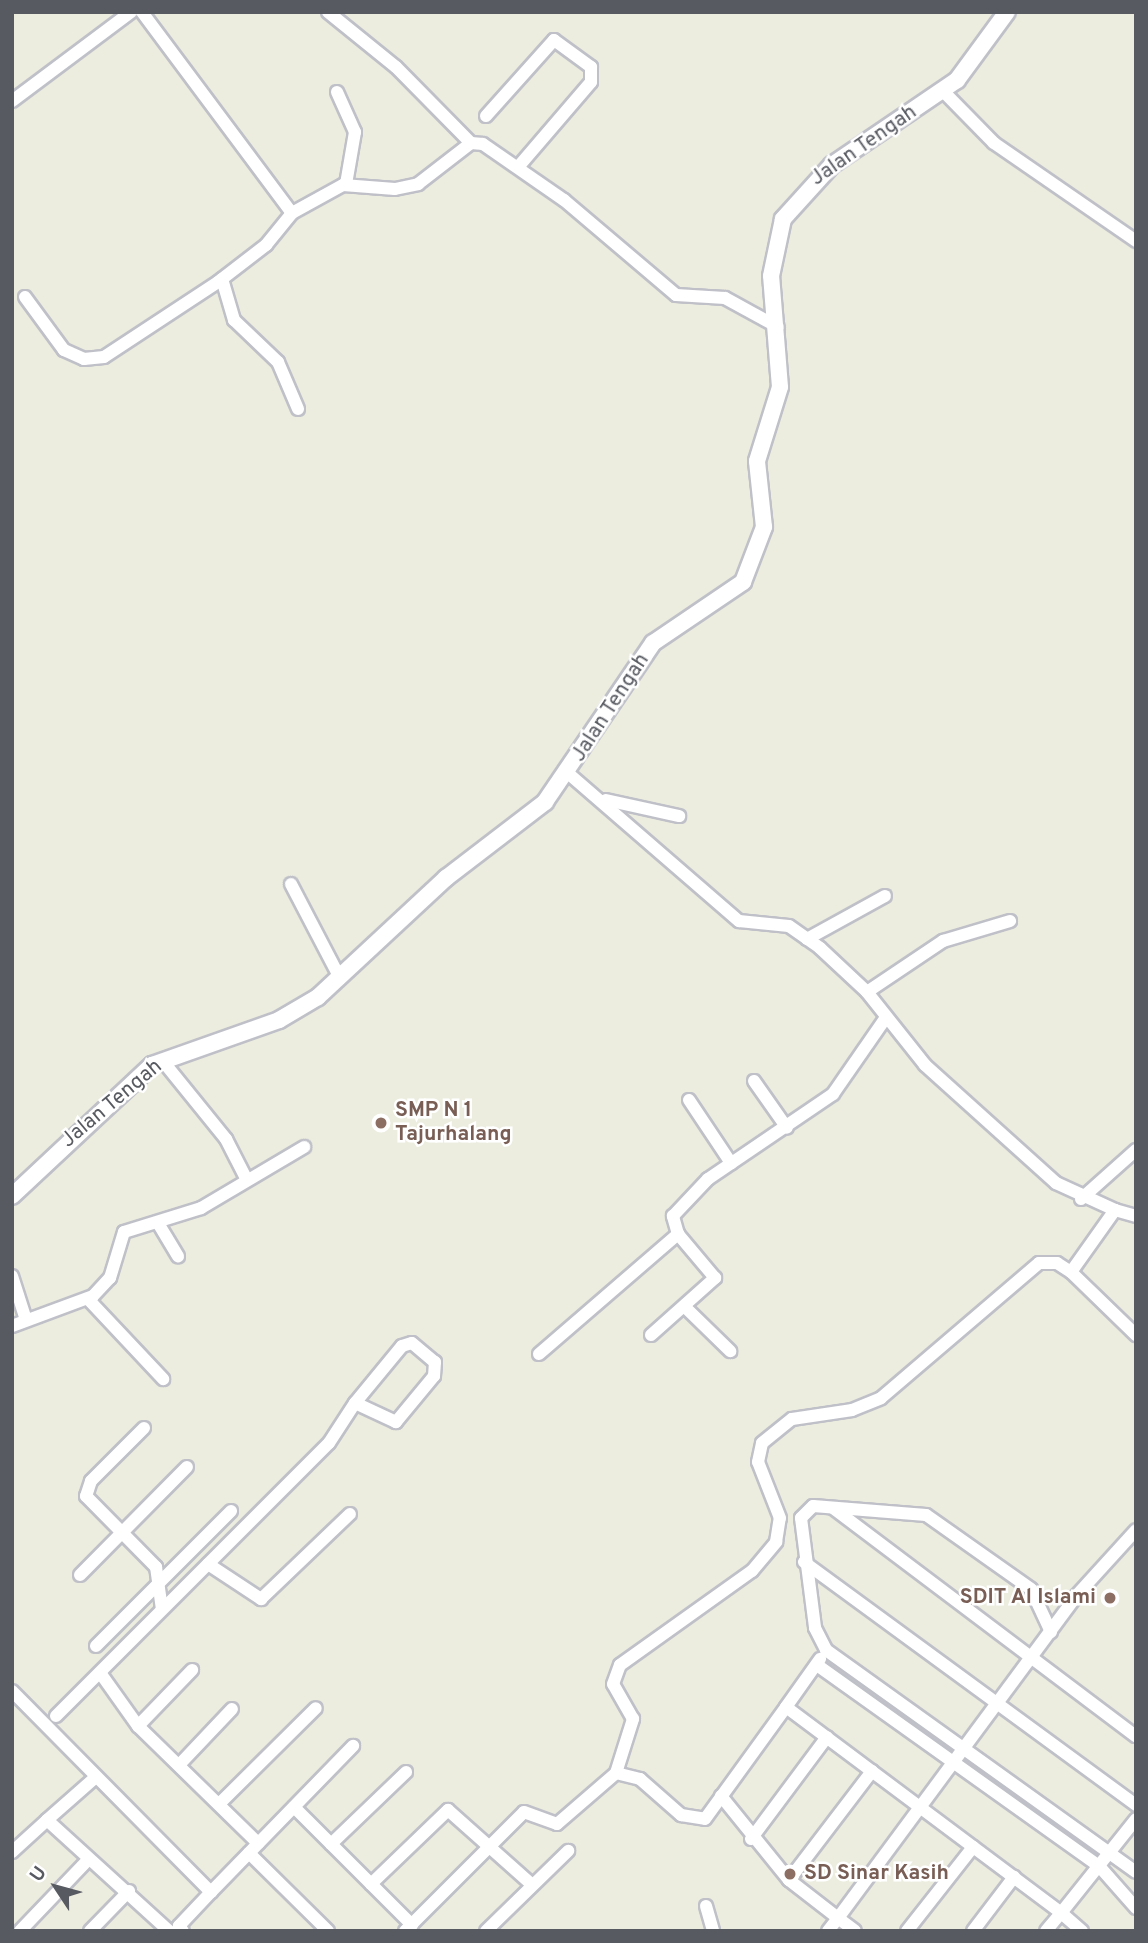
<!DOCTYPE html>
<html>
<head>
<meta charset="utf-8">
<style>
	body { margin:0 }
	#map { position:relative; width:1148px; height:1943px; overflow:hidden; background:#eceddf; font-family:Overpass,sans-serif }
	div>[style] { position:absolute }
	[style*='--x'] { left:calc(var(--x)*1px); top:calc(var(--y)*1px); width:calc(var(--w)*1px); rotate:calc(var(--a)*1deg) }
	.roads { filter:drop-shadow(2px 0 #bfc0c8) drop-shadow(-2px 0 #bfc0c8) drop-shadow(0 2px #bfc0c8) drop-shadow(0 -2px #bfc0c8) }
	.street>* { height:12px; margin:-6px; padding:0 6px; transform-origin:6px; border-radius:6px; background:#fff }
	.secondary>* { height:16px; margin:-8px; padding:0 8px; transform-origin:8px; border-radius:8px; background:#fff }
	.dots>* { width:19px; height:19px; translate:-50% -50%; box-sizing:border-box; border:4px solid #fff; border-radius:50% }
	span { translate:-50% -50%; white-space:nowrap; text-align:center; line-height:1.15; -webkit-text-stroke:5px #fff; paint-order:stroke }
	.street-label { font-size:21px; color:#585a62 }
	.education-label { font-size:21px; color:#785e54; font-weight:700 }
	.left { translate:0 -50%; text-align:left }
	.right { translate:-100% -50%; text-align:right }
	.frame { position:absolute; inset:0; border:14px solid #585a62; pointer-events:none }
	.north { position:absolute; left:21px; top:1852px; width:70px; height:70px; -webkit-text-stroke:5px #fff; paint-order:stroke; rotate:306deg; font-size:19px; font-weight:700; line-height:28px; text-align:center; color:#585a62 }
	.north::after { content:''; display:block; margin:auto; width:24px; height:32px; background:#585a62; clip-path:polygon(50% 0,100% 100%,50% 72%,0 100%) }
</style>
</head>
<body>
<div id="map">
	<div class="roads">
		<div class="street">
			<i style="--x:142;--y:12;--w:251;--a:53.3"></i>
			<i style="--x:292;--y:213;--w:58;--a:-28.8"></i>
			<i style="--x:343;--y:185;--w:52;--a:4.4"></i>
			<i style="--x:395;--y:189;--w:24;--a:-12"></i>
			<i style="--x:418;--y:184;--w:67;--a:-37.7"></i>
			<i style="--x:471;--y:143;--w:12;--a:5"></i>
			<i style="--x:483;--y:144;--w:98;--a:34.7"></i>
			<i style="--x:564;--y:200;--w:147;--a:40.3"></i>
			<i style="--x:676;--y:295;--w:49;--a:3.5"></i>
			<i style="--x:725;--y:298;--w:60;--a:28.7"></i>
			<i style="--x:328;--y:12;--w:87;--a:39"></i>
			<i style="--x:396;--y:67;--w:107;--a:45.4"></i>
			<i style="--x:337;--y:92;--w:44;--a:65.8"></i>
			<i style="--x:355;--y:132;--w:53;--a:99.8"></i>
			<i style="--x:944;--y:92;--w:71;--a:45.6"></i>
			<i style="--x:994;--y:143;--w:173;--a:34.6"></i>
			<i style="--x:12;--y:101;--w:149;--a:-36.8"></i>
			<i style="--x:486;--y:116;--w:102;--a:-48.2"></i>
			<i style="--x:554;--y:40;--w:46;--a:36.1"></i>
			<i style="--x:591;--y:67;--w:15;--a:90"></i>
			<i style="--x:591;--y:82;--w:111;--a:130.6"></i>
			<i style="--x:222;--y:279;--w:43;--a:73.7"></i>
			<i style="--x:234;--y:320;--w:61;--a:43.7"></i>
			<i style="--x:278;--y:362;--w:51;--a:66.9"></i>
			<i style="--x:25;--y:297;--w:66;--a:53.7"></i>
			<i style="--x:64;--y:350;--w:22;--a:24"></i>
			<i style="--x:84;--y:359;--w:20;--a:-6"></i>
			<i style="--x:104;--y:357;--w:136;--a:-33.3"></i>
			<i style="--x:218;--y:282;--w:61;--a:-37.6"></i>
			<i style="--x:266;--y:245;--w:41;--a:-50.9"></i>
			<i style="--x:569;--y:774;--w:225;--a:40.9"></i>
			<i style="--x:739;--y:921;--w:50;--a:5.7"></i>
			<i style="--x:789;--y:926;--w:38;--a:35"></i>
			<i style="--x:820;--y:948;--w:64;--a:43.1"></i>
			<i style="--x:867;--y:992;--w:93;--a:51.5"></i>
			<i style="--x:925;--y:1065;--w:176;--a:42"></i>
			<i style="--x:1056;--y:1183;--w:65;--a:24.6"></i>
			<i style="--x:1115;--y:1210;--w:76;--a:125.4"></i>
			<i style="--x:1071;--y:1272;--w:91;--a:44.1"></i>
			<i style="--x:606;--y:800;--w:75;--a:12.4"></i>
			<i style="--x:291;--y:884;--w:106;--a:62.5"></i>
			<i style="--x:807;--y:939;--w:89;--a:-28.9"></i>
			<i style="--x:867;--y:992;--w:92;--a:-33.9"></i>
			<i style="--x:943;--y:941;--w:70;--a:-16.6"></i>
			<i style="--x:162;--y:1060;--w:102;--a:51"></i>
			<i style="--x:226;--y:1139;--w:44;--a:62.9"></i>
			<i style="--x:754;--y:1081;--w:57;--a:54.9"></i>
			<i style="--x:689;--y:1100;--w:76;--a:56.3"></i>
			<i style="--x:1081;--y:1199;--w:74;--a:-41.7"></i>
			<i style="--x:1115;--y:1210;--w:22;--a:16"></i>
			<i style="--x:158;--y:1223;--w:39;--a:59"></i>
			<i style="--x:12;--y:1276;--w:46;--a:72.3"></i>
			<i style="--x:88;--y:1299;--w:110;--a:46.8"></i>
			<i style="--x:686;--y:1308;--w:62;--a:44.3"></i>
			<i style="--x:12;--y:1326;--w:86;--a:-20.3"></i>
			<i style="--x:93;--y:1296;--w:25;--a:-47"></i>
			<i style="--x:110;--y:1278;--w:48;--a:-73.1"></i>
			<i style="--x:124;--y:1232;--w:81;--a:-17.3"></i>
			<i style="--x:201;--y:1208;--w:120;--a:-30.6"></i>
			<i style="--x:651;--y:1335;--w:86;--a:-41.7"></i>
			<i style="--x:715;--y:1278;--w:57;--a:-130.1"></i>
			<i style="--x:539;--y:1354;--w:184;--a:-40.8"></i>
			<i style="--x:678;--y:1234;--w:19;--a:-106"></i>
			<i style="--x:673;--y:1216;--w:51;--a:-46.6"></i>
			<i style="--x:708;--y:1179;--w:151;--a:-34.2"></i>
			<i style="--x:833;--y:1094;--w:91;--a:-55.3"></i>
			<i style="--x:144;--y:1428;--w:75;--a:135"></i>
			<i style="--x:91;--y:1481;--w:16;--a:108"></i>
			<i style="--x:86;--y:1496;--w:100;--a:45.4"></i>
			<i style="--x:156;--y:1567;--w:42;--a:81.9"></i>
			<i style="--x:833;--y:1508;--w:379;--a:37"></i>
			<i style="--x:804;--y:1562;--w:411;--a:36.2"></i>
			<i style="--x:208;--y:1564;--w:64;--a:33.4"></i>
			<i style="--x:261;--y:1599;--w:123;--a:-43.7"></i>
			<i style="--x:80;--y:1575;--w:152;--a:-45.3"></i>
			<i style="--x:1051;--y:1632;--w:47;--a:-114.9"></i>
			<i style="--x:1031;--y:1589;--w:128;--a:-144.8"></i>
			<i style="--x:926;--y:1515;--w:113;--a:-175.4"></i>
			<i style="--x:813;--y:1506;--w:17;--a:135"></i>
			<i style="--x:801;--y:1518;--w:111;--a:82.7"></i>
			<i style="--x:815;--y:1628;--w:25;--a:63"></i>
			<i style="--x:826;--y:1650;--w:381;--a:35.6"></i>
			<i style="--x:96;--y:1646;--w:191;--a:-45"></i>
			<i style="--x:817;--y:1665;--w:346;--a:35.5"></i>
			<i style="--x:1099;--y:1866;--w:56;--a:48.6"></i>
			<i style="--x:101;--y:1674;--w:64;--a:54.6"></i>
			<i style="--x:138;--y:1726;--w:168;--a:44.3"></i>
			<i style="--x:12;--y:1691;--w:283;--a:45.3"></i>
			<i style="--x:211;--y:1892;--w:47;--a:133.3"></i>
			<i style="--x:179;--y:1926;--w:6;--a:51"></i>
			<i style="--x:786;--y:1707;--w:59;--a:-54.7"></i>
			<i style="--x:56;--y:1716;--w:386;--a:-45"></i>
			<i style="--x:329;--y:1443;--w:48;--a:-57"></i>
			<i style="--x:355;--y:1403;--w:74;--a:-50.5"></i>
			<i style="--x:402;--y:1346;--w:10;--a:-17"></i>
			<i style="--x:412;--y:1343;--w:30;--a:40"></i>
			<i style="--x:435;--y:1362;--w:14;--a:94"></i>
			<i style="--x:434;--y:1376;--w:60;--a:129.6"></i>
			<i style="--x:396;--y:1422;--w:45;--a:-155.1"></i>
			<i style="--x:138;--y:1726;--w:78;--a:-46"></i>
			<i style="--x:179;--y:1765;--w:77;--a:-46.6"></i>
			<i style="--x:616;--y:1773;--w:57;--a:-72.5"></i>
			<i style="--x:633;--y:1719;--w:40;--a:-119.7"></i>
			<i style="--x:613;--y:1684;--w:20;--a:-70"></i>
			<i style="--x:620;--y:1665;--w:162;--a:-35.5"></i>
			<i style="--x:752;--y:1571;--w:38;--a:-50"></i>
			<i style="--x:776;--y:1542;--w:24;--a:-81"></i>
			<i style="--x:780;--y:1518;--w:60;--a:-111.4"></i>
			<i style="--x:758;--y:1462;--w:19;--a:-78"></i>
			<i style="--x:762;--y:1443;--w:38;--a:-39"></i>
			<i style="--x:792;--y:1419;--w:61;--a:-8.5"></i>
			<i style="--x:852;--y:1410;--w:31;--a:-22"></i>
			<i style="--x:881;--y:1398;--w:208;--a:-40.5"></i>
			<i style="--x:1039;--y:1263;--w:18;--a:0"></i>
			<i style="--x:1057;--y:1263;--w:17;--a:33"></i>
			<i style="--x:721;--y:1796;--w:108;--a:51"></i>
			<i style="--x:789;--y:1880;--w:62;--a:37.8"></i>
			<i style="--x:838;--y:1918;--w:400;--a:-53.5"></i>
			<i style="--x:1076;--y:1596;--w:89;--a:-47.7"></i>
			<i style="--x:219;--y:1804;--w:136;--a:-44.7"></i>
			<i style="--x:294;--y:1807;--w:167;--a:45"></i>
			<i style="--x:47;--y:1820;--w:65;--a:-41.3"></i>
			<i style="--x:751;--y:1839;--w:127;--a:-53.3"></i>
			<i style="--x:331;--y:1844;--w:104;--a:-43.8"></i>
			<i style="--x:12;--y:1852;--w:47;--a:-42.4"></i>
			<i style="--x:47;--y:1820;--w:165;--a:42.3"></i>
			<i style="--x:249;--y:1853;--w:111;--a:44.6"></i>
			<i style="--x:789;--y:1880;--w:137;--a:-52.7"></i>
			<i style="--x:371;--y:1884;--w:107;--a:-43.9"></i>
			<i style="--x:448;--y:1810;--w:111;--a:41.7"></i>
			<i style="--x:211;--y:1892;--w:204;--a:-45.8"></i>
			<i style="--x:706;--y:1906;--w:26;--a:74"></i>
			<i style="--x:20;--y:1931;--w:97;--a:-46.3"></i>
			<i style="--x:90;--y:1931;--w:56;--a:-45.7"></i>
			<i style="--x:405;--y:1931;--w:168;--a:-45"></i>
			<i style="--x:524;--y:1812;--w:35;--a:20"></i>
			<i style="--x:557;--y:1824;--w:78;--a:-40.8"></i>
			<i style="--x:616;--y:1773;--w:25;--a:14"></i>
			<i style="--x:640;--y:1779;--w:55;--a:41.3"></i>
			<i style="--x:681;--y:1815;--w:24;--a:9"></i>
			<i style="--x:705;--y:1819;--w:138;--a:-54.1"></i>
			<i style="--x:786;--y:1707;--w:344;--a:36.8"></i>
			<i style="--x:1061;--y:1913;--w:23;--a:130"></i>
			<i style="--x:486;--y:1931;--w:115;--a:-44.3"></i>
			<i style="--x:828;--y:1931;--w:16;--a:-52"></i>
			<i style="--x:838;--y:1918;--w:21;--a:37"></i>
			<i style="--x:907;--y:1931;--w:107;--a:-51.8"></i>
			<i style="--x:973;--y:1931;--w:68;--a:-52.8"></i>
			<i style="--x:1082;--y:1931;--w:28;--a:-139"></i>
			<i style="--x:1061;--y:1913;--w:120;--a:-51.4"></i>
		</div>
		<div class="secondary">
			<i style="--x:12;--y:1196;--w:192;--a:-43.1"></i>
			<i style="--x:152;--y:1065;--w:135;--a:-19.5"></i>
			<i style="--x:279;--y:1020;--w:45;--a:-30.5"></i>
			<i style="--x:318;--y:997;--w:175;--a:-42.9"></i>
			<i style="--x:446;--y:878;--w:125;--a:-37.5"></i>
			<i style="--x:545;--y:802;--w:192;--a:-55.8"></i>
			<i style="--x:653;--y:643;--w:109;--a:-34.1"></i>
			<i style="--x:743;--y:582;--w:59;--a:-69.1"></i>
			<i style="--x:764;--y:527;--w:66;--a:-96.1"></i>
			<i style="--x:757;--y:461;--w:77;--a:-72.7"></i>
			<i style="--x:780;--y:387;--w:111;--a:-94.6"></i>
			<i style="--x:771;--y:276;--w:58;--a:-78.1"></i>
			<i style="--x:783;--y:219;--w:73;--a:-47.8"></i>
			<i style="--x:832;--y:165;--w:151;--a:-34.2"></i>
			<i style="--x:957;--y:80;--w:84;--a:-53.7"></i>
		</div>
	</div>
	<div class="dots">
		<i style="left:381px;top:1123px;background:#8d6e63"></i>
		<i style="left:1110px;top:1598px;background:#8d6e63"></i>
		<i style="left:790px;top:1874px;background:#8d6e63"></i>
	</div>
	<div class="street-label">
		<span style="left:864px;top:146px;rotate:-35deg">Jalan Tengah</span>
		<span style="left:611px;top:708px;rotate:-57deg">Jalan Tengah</span>
		<span style="left:112px;top:1104px;rotate:-40deg">Jalan Tengah</span>
	</div>
	<div class="education-label">
		<span class="left" style="left:395px;top:1123px">SMP N 1<br>Tajurhalang</span>
		<span class="right" style="left:1096px;top:1598px">SDIT Al Islami</span>
		<span class="left" style="left:804px;top:1874px">SD Sinar Kasih</span>
	</div>
	<div class="frame"></div>
	<div class="north">U</div>
</div>
</body>
</html>
